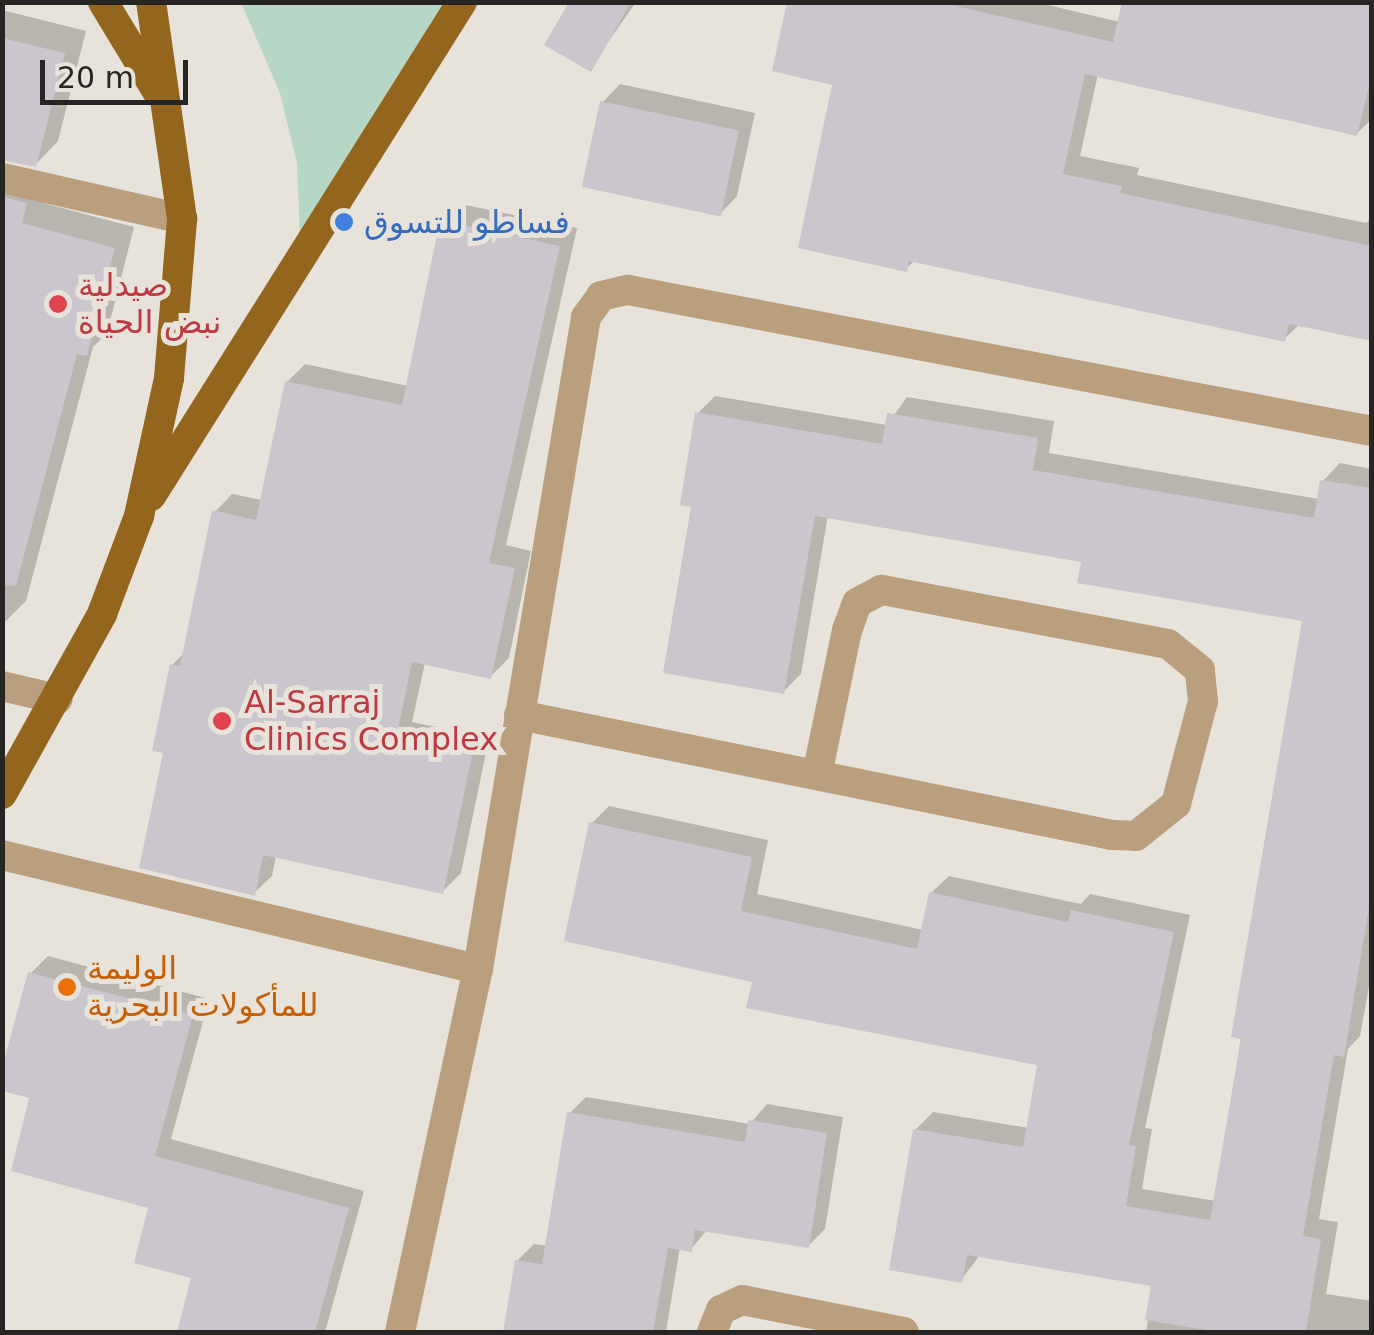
<!DOCTYPE html>
<html>
<head>
<meta charset="utf-8">
<style>
	body { margin:0 }
	#map { position:relative; width:1374px; height:1335px; overflow:hidden; background:#e7e2da; font-family:"DejaVu Sans",Cairo,sans-serif }
	div>[style] { position:absolute }
	[style*='--x'] { left:calc(var(--x)*1px); top:calc(var(--y)*1px); width:calc(var(--w)*1px); rotate:calc(var(--a)*1deg) }
	.green>* { inset:0; background:#b6d7c5 }
	.shadow>* { inset:0; background:#0003 }
	.building>* { inset:0; background:#cbc6cd; transform-origin:0 0 }
	.street>* { height:30px; margin:-15px; padding:0 15px; transform-origin:15px; border-radius:15px; background:#b99f7e }
	.primary>* { height:30px; margin:-15px; padding:0 15px; transform-origin:15px; border-radius:15px; background:#93651d }
	.dots>* { width:28px; height:28px; translate:-50% -50%; box-sizing:border-box; border:5px solid #e7e2da; border-radius:50% }
	span { translate:-50% -50%; white-space:nowrap; text-align:center; line-height:1.15; -webkit-text-stroke:10px #e7e2da; paint-order:stroke }
	.shop-label { font-size:32px; color:#366cbe }
	.left { translate:0 -50%; text-align:left }
	.health-label { font-size:32px; color:#be3a42 }
	.food-label { font-size:32px; color:#c56008 }
	.frame { position:absolute; inset:0; border:5px solid #272523; pointer-events:none }
	.scale { position:absolute; left:40px; top:60px; width:148px; height:45px; box-sizing:border-box; border:5px solid #272523; border-top:0; padding-left:12px; font-size:30px; line-height:35px; white-space:nowrap; color:#272523; -webkit-text-stroke:8px #e7e2da; paint-order:stroke }
</style>
</head>
<body>
<div id="map">
	<div class="green">
		<i style="clip-path:polygon(241px 3px,451px 3px,300px 240px,297px 163px,280px 93px)"></i>
	</div>
	<div class="shadow">
		<i style="clip-path:polygon(572px 2px,636px 2px,590px 68px)"></i>
		<i style="clip-path:polygon(790px 2px,1035px 2px,1120px 22px,1372px 2px,1372px 119px,1356px 134px,1098px 74px,1080px 156px,1139px 168px,1137px 175px,1366px 223px,1372px 218px,1372px 339px,1300px 324px,1284px 339px,915px 260px,906px 269px,835px 83px)"></i>
		<i style="clip-path:polygon(2px 10px,86px 31px,58px 141px,36px 164px,2px 155px)"></i>
		<i style="clip-path:polygon(620px 84px,755px 113px,737px 196px,720px 214px,603px 102px)"></i>
		<i style="clip-path:polygon(2px 182px,47px 182px,43px 203px,134px 227px,107px 333px,93px 347px,26px 601px,5px 622px)"></i>
		<i style="clip-path:polygon(461px 204px,577px 228px,506px 545px,531px 551px,509px 658px,491px 676px,425px 663px,412px 722px,489px 738px,461px 873px,443px 891px,276px 855px,272px 876px,254px 893px,166px 751px,172px 665px,185px 652px,215px 512px,232px 494px,262px 500px,287px 382px,305px 364px,408px 386px,443px 222px)"></i>
		<i style="clip-path:polygon(715px 396px,887px 425px,907px 397px,1054px 421px,1049px 453px,1319px 499px,1323px 481px,1340px 463px,1372px 469px,1372px 970px,1360px 1036px,1348px 1049px,1319px 1219px,1338px 1222px,1326px 1294px,1372px 1301px,1371px 1332px,1146px 1332px,1154px 1284px,980px 1255px,961px 1280px,915px 1130px,933px 1112px,1029px 1128px,1040px 1063px,755px 980px,591px 824px,609px 806px,768px 840px,757px 894px,923px 930px,931px 893px,949px 876px,1081px 904px,1090px 894px,1190px 915px,1145px 1128px,1152px 1129px,1142px 1189px,1216px 1201px,1305px 618px,1084px 560px,828px 515px,801px 674px,784px 691px,694px 505px,697px 414px)"></i>
		<i style="clip-path:polygon(48px 956px,209px 999px,171px 1139px,364px 1191px,325px 1332px,179px 1332px,194px 1276px,152px 1206px,32px 1096px,31px 973px)"></i>
		<i style="clip-path:polygon(586px 1097px,750px 1124px,767px 1104px,843px 1117px,825px 1229px,808px 1246px,708px 1229px,691px 1249px,680px 1247px,666px 1332px,506px 1332px,517px 1261px,534px 1244px,548px 1246px,570px 1113px)"></i>
	</div>
	<div class="building">
		<i style="clip-path:polygon(569px 2px,631px 2px,591px 72px,544px 45px)"></i>
		<i style="clip-path:polygon(787px 2px,938px 2px,1113px 42px,1122px 2px,1372px 2px,1372px 74px,1357px 136px,1085px 74px,1063px 174px,1122px 186px,1120px 193px,1372px 246px,1372px 341px,1289px 324px,1285px 342px,909px 261px,907px 272px,798px 248px,832px 85px,772px 71px)"></i>
		<i style="clip-path:polygon(2px 38px,65px 53px,36px 167px,2px 160px)"></i>
		<i style="left:600px;top:101px;width:142px;height:88px;rotate:12deg"></i>
		<i style="clip-path:polygon(2px 197px,27px 203px,22px 223px,115px 248px,87px 356px,77px 354px,16px 586px,2px 585px)"></i>
		<i style="clip-path:polygon(440px 220px,560px 246px,489px 563px,515px 568px,491px 679px,412px 662px,396px 739px,472px 756px,443px 894px,263px 855px,255px 896px,139px 868px,163px 753px,152px 751px,170px 664px,180px 666px,212px 510px,256px 520px,285px 381px,402px 405px)"></i>
		<i style="clip-path:polygon(695px 412px,882px 444px,887px 413px,1038px 438px,1033px 470px,1314px 518px,1320px 480px,1372px 488px,1372px 890px,1344px 1057px,1334px 1055px,1303px 1236px,1321px 1239px,1306px 1332px,1219px 1332px,1145px 1320px,1151px 1286px,967px 1255px,962px 1283px,889px 1270px,913px 1129px,1023px 1147px,1037px 1065px,746px 1008px,752px 982px,564px 941px,589px 822px,752px 857px,741px 911px,917px 949px,929px 892px,1068px 922px,1071px 910px,1174px 932px,1129px 1145px,1136px 1146px,1126px 1206px,1210px 1220px,1241px 1039px,1231px 1037px,1302px 621px,1077px 583px,1081px 562px,815px 516px,784px 694px,663px 673px,691px 507px,680px 505px)"></i>
		<i style="clip-path:polygon(28px 972px,193px 1015px,155px 1156px,349px 1208px,315px 1332px,177px 1332px,191px 1278px,134px 1263px,148px 1208px,11px 1171px,29px 1098px,2px 1091px,2px 1068px)"></i>
		<i style="clip-path:polygon(567px 1112px,745px 1142px,748px 1120px,827px 1133px,809px 1248px,695px 1230px,692px 1252px,668px 1248px,653px 1332px,503px 1332px,515px 1260px,542px 1264px)"></i>
	</div>
	<div class="street">
		<i style="--x:2;--y:178;--w:185;--a:12.8"></i>
		<i style="--x:2;--y:686;--w:57;--a:13.3"></i>
		<i style="--x:519;--y:715;--w:605;--a:11.44"></i>
		<i style="--x:1112;--y:835;--w:24;--a:2"></i>
		<i style="--x:1136;--y:836;--w:51;--a:-38.7"></i>
		<i style="--x:1176;--y:804;--w:106;--a:-75.3"></i>
		<i style="--x:1203;--y:701;--w:31;--a:-96"></i>
		<i style="--x:1200;--y:670;--w:41;--a:-140.9"></i>
		<i style="--x:1168;--y:644;--w:292;--a:-169.3"></i>
		<i style="--x:881;--y:590;--w:27;--a:152"></i>
		<i style="--x:857;--y:603;--w:29;--a:110"></i>
		<i style="--x:847;--y:630;--w:148;--a:101.7"></i>
		<i style="--x:2;--y:855;--w:489;--a:13.5"></i>
		<i style="--x:400;--y:1332;--w:371;--a:-77.9"></i>
		<i style="--x:478;--y:969;--w:661;--a:-80.59"></i>
		<i style="--x:586;--y:317;--w:26;--a:-54"></i>
		<i style="--x:601;--y:296;--w:28;--a:-13"></i>
		<i style="--x:628;--y:290;--w:757;--a:10.73"></i>
		<i style="--x:712;--y:1332;--w:24;--a:-68"></i>
		<i style="--x:721;--y:1310;--w:23;--a:-25"></i>
		<i style="--x:742;--y:1300;--w:165;--a:11.2"></i>
	</div>
	<div class="primary">
		<i style="--x:103;--y:2;--w:104;--a:58.8"></i>
		<i style="--x:151;--y:496;--w:584;--a:-57.81"></i>
		<i style="--x:2;--y:794;--w:206;--a:-60.9"></i>
		<i style="--x:102;--y:614;--w:105;--a:-69.3"></i>
		<i style="--x:139;--y:516;--w:141;--a:-77.7"></i>
		<i style="--x:169;--y:378;--w:160;--a:-85.3"></i>
		<i style="--x:182;--y:219;--w:219;--a:-98.1"></i>
	</div>
	<div class="dots">
		<i style="left:344px;top:222px;background:#3f7fe0"></i>
		<i style="left:58px;top:304px;background:#e0444e"></i>
		<i style="left:222px;top:721px;background:#e0444e"></i>
		<i style="left:67px;top:987px;background:#e8710a"></i>
	</div>
	<div class="shop-label">
		<span class="left" style="left:364px;top:222px">فساطو للتسوق</span>
	</div>
	<div class="health-label">
		<span class="left" style="left:78px;top:304px">صيدلية<br>نبض الحياة</span>
		<span class="left" style="left:244px;top:721px">Al-Sarraj<br>Clinics Complex</span>
	</div>
	<div class="food-label">
		<span class="left" style="left:87px;top:987px">الوليمة<br>للمأكولات البحرية</span>
	</div>
	<div class="frame"></div>
	<div class="scale">20 m</div>
</div>
</body>
</html>
